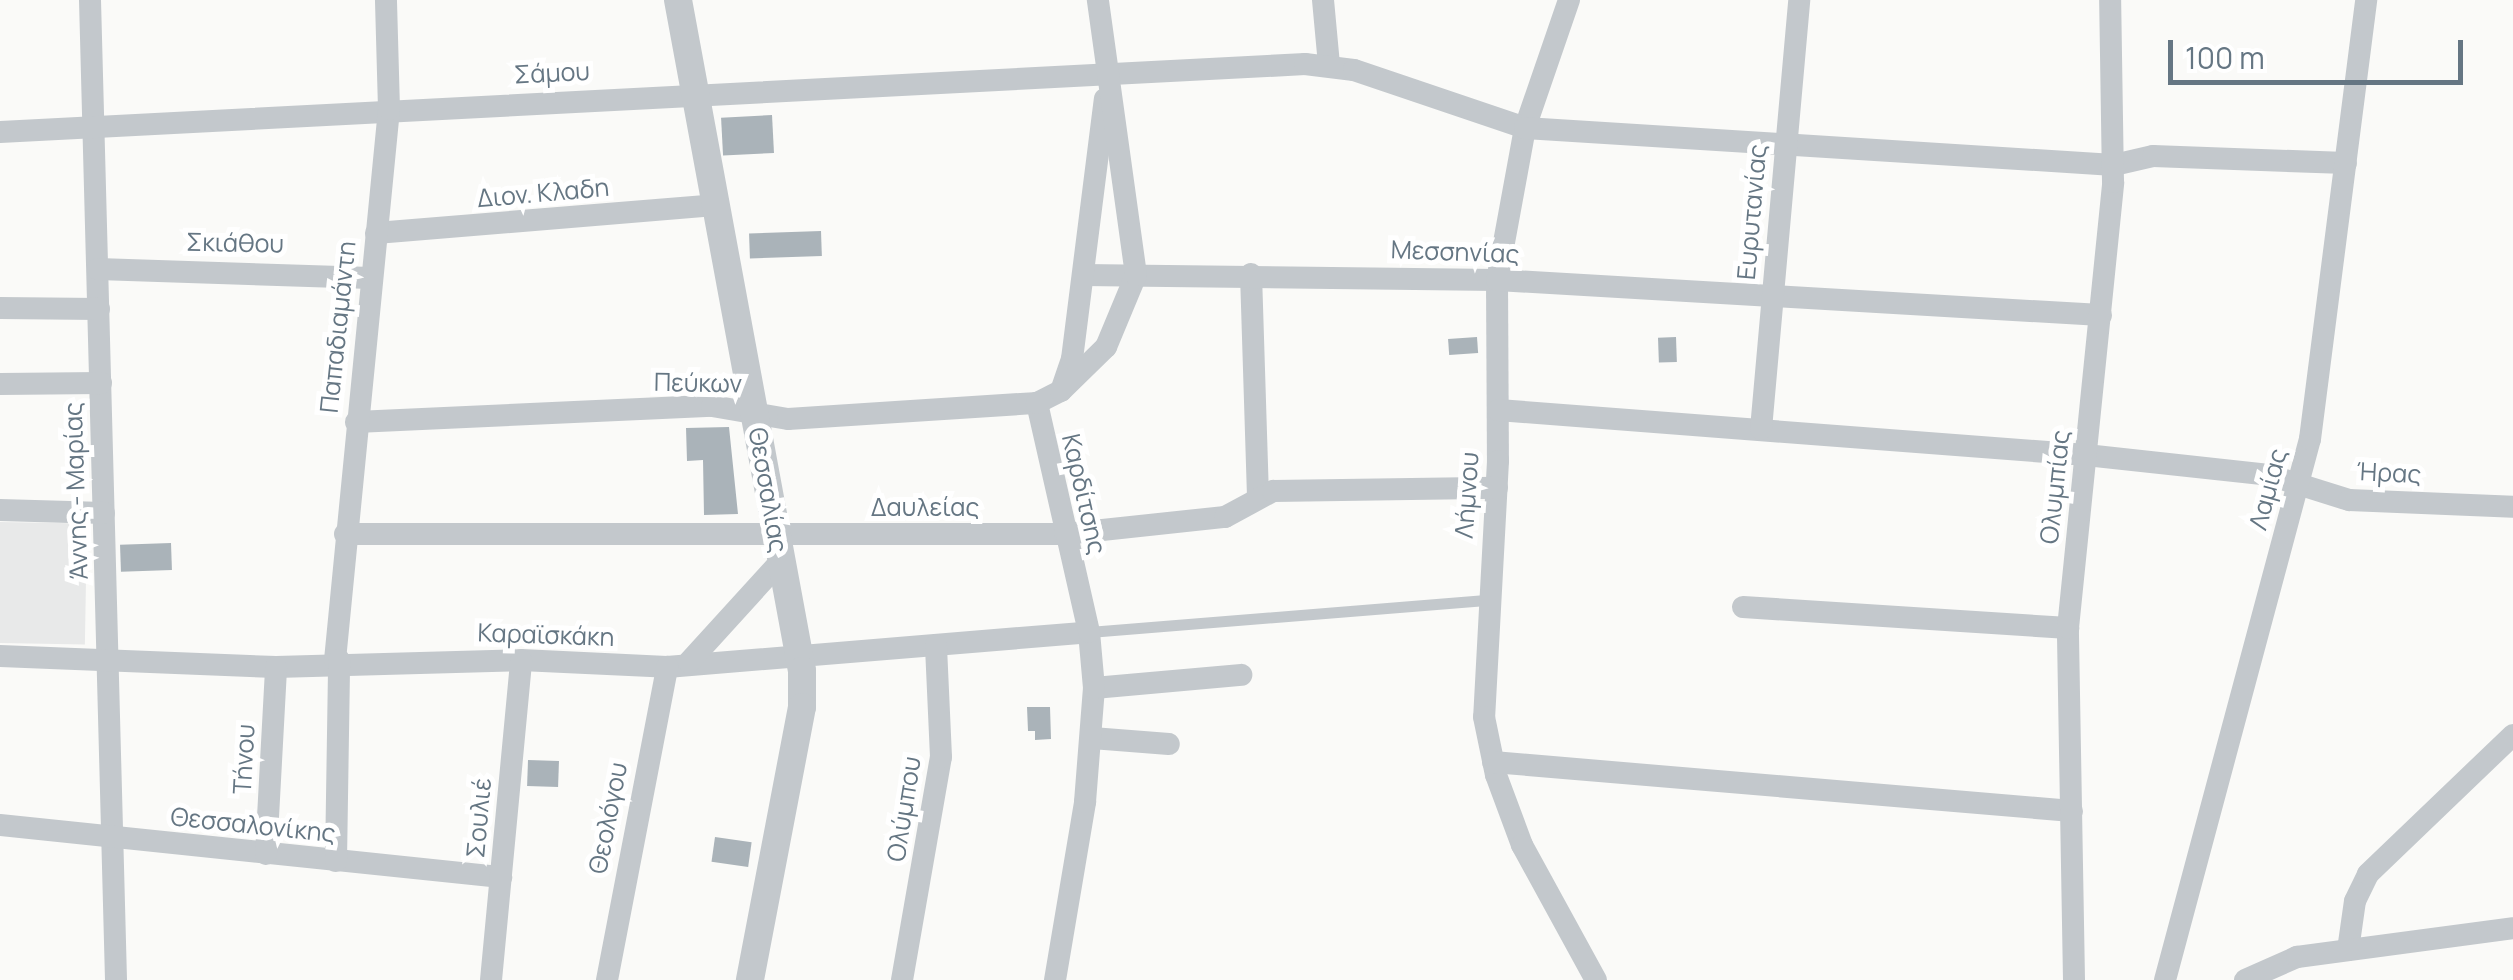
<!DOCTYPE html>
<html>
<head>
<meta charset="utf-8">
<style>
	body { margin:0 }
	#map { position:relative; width:2513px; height:980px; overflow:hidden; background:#fafaf8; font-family:Manrope,sans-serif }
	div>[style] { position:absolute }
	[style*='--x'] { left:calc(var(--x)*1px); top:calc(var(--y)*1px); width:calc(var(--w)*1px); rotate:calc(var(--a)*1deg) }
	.built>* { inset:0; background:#e8e9e9; transform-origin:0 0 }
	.building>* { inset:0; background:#aab3b9; transform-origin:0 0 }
	.service>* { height:11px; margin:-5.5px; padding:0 5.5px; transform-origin:5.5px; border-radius:5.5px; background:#c3c8cc }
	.minor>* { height:22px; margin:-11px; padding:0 11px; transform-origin:11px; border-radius:11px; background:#c3c8cc }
	.tertiary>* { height:28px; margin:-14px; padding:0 14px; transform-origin:14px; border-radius:14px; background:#c3c8cc }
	span { translate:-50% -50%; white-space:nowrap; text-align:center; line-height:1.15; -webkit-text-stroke:10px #fff; paint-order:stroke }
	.street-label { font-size:25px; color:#657683 }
	.scale { position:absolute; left:2168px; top:40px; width:295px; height:45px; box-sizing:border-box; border:5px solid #657683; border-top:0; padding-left:12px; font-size:30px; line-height:35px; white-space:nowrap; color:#657683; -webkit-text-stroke:8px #fff; paint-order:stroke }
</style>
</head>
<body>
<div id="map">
	<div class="built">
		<i style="left:0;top:522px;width:87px;height:121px;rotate:1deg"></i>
	</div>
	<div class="building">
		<i style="left:772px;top:115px;width:38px;height:51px;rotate:87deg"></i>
		<i style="left:821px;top:231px;width:25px;height:72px;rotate:88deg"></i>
		<i style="left:1477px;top:337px;width:16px;height:29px;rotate:86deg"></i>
		<i style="left:1676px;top:337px;width:25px;height:18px;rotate:88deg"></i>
		<i style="clip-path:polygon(729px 427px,738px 514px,704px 515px,703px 460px,687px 461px,686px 428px)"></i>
		<i style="left:171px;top:543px;width:27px;height:51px;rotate:88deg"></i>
		<i style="left:562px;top:626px;width:19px;height:38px;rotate:90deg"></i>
		<i style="clip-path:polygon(1027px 707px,1050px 707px,1051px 739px,1035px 740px,1035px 731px,1028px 731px)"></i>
		<i style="left:528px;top:760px;width:31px;height:26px;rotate:2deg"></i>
		<i style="left:715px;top:837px;width:37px;height:25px;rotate:8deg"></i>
	</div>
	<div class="service">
		<i style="--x:1089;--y:632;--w:398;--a:-4.6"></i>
	</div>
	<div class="minor">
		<i style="--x:90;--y:0;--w:980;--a:88.48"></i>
		<i style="--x:1323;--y:0;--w:65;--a:84.7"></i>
		<i style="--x:1569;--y:0;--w:135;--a:109"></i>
		<i style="--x:1525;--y:128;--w:155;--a:100.4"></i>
		<i style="--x:1497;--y:280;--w:181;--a:89.7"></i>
		<i style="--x:1498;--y:461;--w:256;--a:93.1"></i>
		<i style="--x:1484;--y:717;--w:59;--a:78.3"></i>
		<i style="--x:1496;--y:775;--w:75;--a:69.6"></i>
		<i style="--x:1522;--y:845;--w:154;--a:61.3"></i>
		<i style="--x:0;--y:132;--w:1307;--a:-2.98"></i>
		<i style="--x:1305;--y:64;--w:49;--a:7"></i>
		<i style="--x:1354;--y:70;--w:181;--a:18.7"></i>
		<i style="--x:1525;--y:128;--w:590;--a:3.59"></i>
		<i style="--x:2114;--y:165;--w:40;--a:-13"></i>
		<i style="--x:2153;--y:156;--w:193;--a:2.1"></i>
		<i style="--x:376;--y:233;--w:340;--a:-4.7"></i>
		<i style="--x:98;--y:269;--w:273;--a:1.9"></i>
		<i style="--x:1251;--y:274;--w:221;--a:88.2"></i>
		<i style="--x:1083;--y:275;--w:414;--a:0.7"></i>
		<i style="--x:1497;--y:280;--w:605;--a:3.32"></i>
		<i style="--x:0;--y:308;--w:99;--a:0.6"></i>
		<i style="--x:0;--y:384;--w:101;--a:-0.6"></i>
		<i style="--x:1062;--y:388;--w:31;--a:-71"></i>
		<i style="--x:1072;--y:359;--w:262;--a:-82.8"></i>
		<i style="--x:1498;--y:410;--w:590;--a:4.38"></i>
		<i style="--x:2086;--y:455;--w:184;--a:6.2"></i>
		<i style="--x:2269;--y:475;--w:84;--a:17.4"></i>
		<i style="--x:2349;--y:500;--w:164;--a:2.4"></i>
		<i style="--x:356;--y:422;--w:356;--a:-2.6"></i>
		<i style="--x:712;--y:406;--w:77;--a:9.7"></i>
		<i style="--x:788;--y:419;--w:250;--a:-3.7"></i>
		<i style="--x:1761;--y:429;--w:431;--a:-84.9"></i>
		<i style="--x:0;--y:510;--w:104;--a:1.7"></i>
		<i style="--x:345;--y:534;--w:720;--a:0"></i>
		<i style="--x:1065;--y:534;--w:161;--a:-6.1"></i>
		<i style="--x:1225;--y:517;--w:55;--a:-28.4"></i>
		<i style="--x:1273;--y:491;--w:224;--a:-0.8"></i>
		<i style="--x:1743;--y:607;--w:326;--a:3.7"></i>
		<i style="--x:0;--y:656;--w:276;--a:2.3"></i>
		<i style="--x:276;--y:667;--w:245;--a:-1.6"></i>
		<i style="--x:521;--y:660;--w:146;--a:2.7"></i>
		<i style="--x:667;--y:667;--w:423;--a:-4.7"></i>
		<i style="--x:335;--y:660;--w:554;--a:-84.4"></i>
		<i style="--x:389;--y:109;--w:109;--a:-91.6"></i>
		<i style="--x:689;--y:662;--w:137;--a:-47.7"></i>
		<i style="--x:1094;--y:688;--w:148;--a:-5.1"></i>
		<i style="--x:1092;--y:738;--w:77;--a:4.5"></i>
		<i style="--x:1493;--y:762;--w:581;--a:4.84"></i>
		<i style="--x:0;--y:825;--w:504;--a:5.93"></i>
		<i style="--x:266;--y:854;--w:187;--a:-86.9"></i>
		<i style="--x:336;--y:861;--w:201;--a:-89.1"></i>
		<i style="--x:2348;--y:950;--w:49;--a:-81.9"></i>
		<i style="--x:2355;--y:901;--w:30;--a:-64"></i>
		<i style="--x:2368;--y:874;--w:201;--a:-43.8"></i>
		<i style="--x:491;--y:980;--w:321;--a:-84.6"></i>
		<i style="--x:607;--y:980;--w:319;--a:-79.1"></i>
		<i style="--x:902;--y:980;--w:226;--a:-80.1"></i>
		<i style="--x:941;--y:757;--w:112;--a:-92.6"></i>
		<i style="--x:1055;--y:980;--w:181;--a:-80.4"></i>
		<i style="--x:1085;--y:802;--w:114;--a:-85.5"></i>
		<i style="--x:1094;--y:688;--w:56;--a:-95.1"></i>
		<i style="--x:1089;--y:632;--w:235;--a:-102.8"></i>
		<i style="--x:1037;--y:403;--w:27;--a:-27"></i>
		<i style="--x:1061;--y:391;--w:63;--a:-44.4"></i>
		<i style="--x:1106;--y:347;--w:78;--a:-67.4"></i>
		<i style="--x:1136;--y:275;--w:278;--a:-97.9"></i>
		<i style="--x:2074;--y:980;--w:352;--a:-91"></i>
		<i style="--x:2068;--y:628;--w:448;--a:-84.2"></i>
		<i style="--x:2113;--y:182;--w:182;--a:-90.9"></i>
		<i style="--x:2165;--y:980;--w:560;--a:-75"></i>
		<i style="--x:2310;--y:439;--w:443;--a:-82.7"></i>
		<i style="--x:2245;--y:980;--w:57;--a:-23.9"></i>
		<i style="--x:2297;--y:957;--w:218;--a:-7.6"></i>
	</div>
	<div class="tertiary">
		<i style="--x:678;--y:0;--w:682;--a:79.53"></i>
		<i style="--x:802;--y:671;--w:36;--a:90"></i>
		<i style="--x:802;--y:707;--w:278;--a:100.8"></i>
	</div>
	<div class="street-label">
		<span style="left:552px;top:73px;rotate:-3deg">Σάμου</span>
		<span style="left:543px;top:193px;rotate:-5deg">Διον. Κλαδη</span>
		<span style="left:1752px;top:212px;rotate:-85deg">Ευρυτανίας</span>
		<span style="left:235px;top:243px;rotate:1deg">Σκιάθου</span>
		<span style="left:1455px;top:252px;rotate:2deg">Μεσσηνίας</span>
		<span style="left:338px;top:327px;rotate:-84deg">Παπαδιαμάντη</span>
		<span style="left:698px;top:383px;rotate:1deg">Πεύκων</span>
		<span style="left:2389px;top:473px;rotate:3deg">Ήρας</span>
		<span style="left:2055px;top:487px;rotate:-84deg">Ολυμπίας</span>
		<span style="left:2268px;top:489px;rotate:-75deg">Λαμίας</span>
		<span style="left:768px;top:490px;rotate:80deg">Θεσσαλίας</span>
		<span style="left:76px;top:491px;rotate:-92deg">Άννης - Μαρίας</span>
		<span style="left:1084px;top:494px;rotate:77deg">Καρδίτσης</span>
		<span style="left:1467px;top:495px;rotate:-86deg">Λήμνου</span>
		<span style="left:925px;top:507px">Δαυλείας</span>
		<span style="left:546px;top:635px;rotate:2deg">Καραϊσκάκη</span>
		<span style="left:244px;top:759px;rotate:-87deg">Τήνου</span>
		<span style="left:904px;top:809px;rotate:-81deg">Ολύμπου</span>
		<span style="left:479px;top:818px;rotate:-85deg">Σουλιέ</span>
		<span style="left:608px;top:818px;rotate:-79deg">Θεολόγου</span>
		<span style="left:253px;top:825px;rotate:6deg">Θεσσαλονίκης</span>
	</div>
	<div class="scale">100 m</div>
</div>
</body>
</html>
